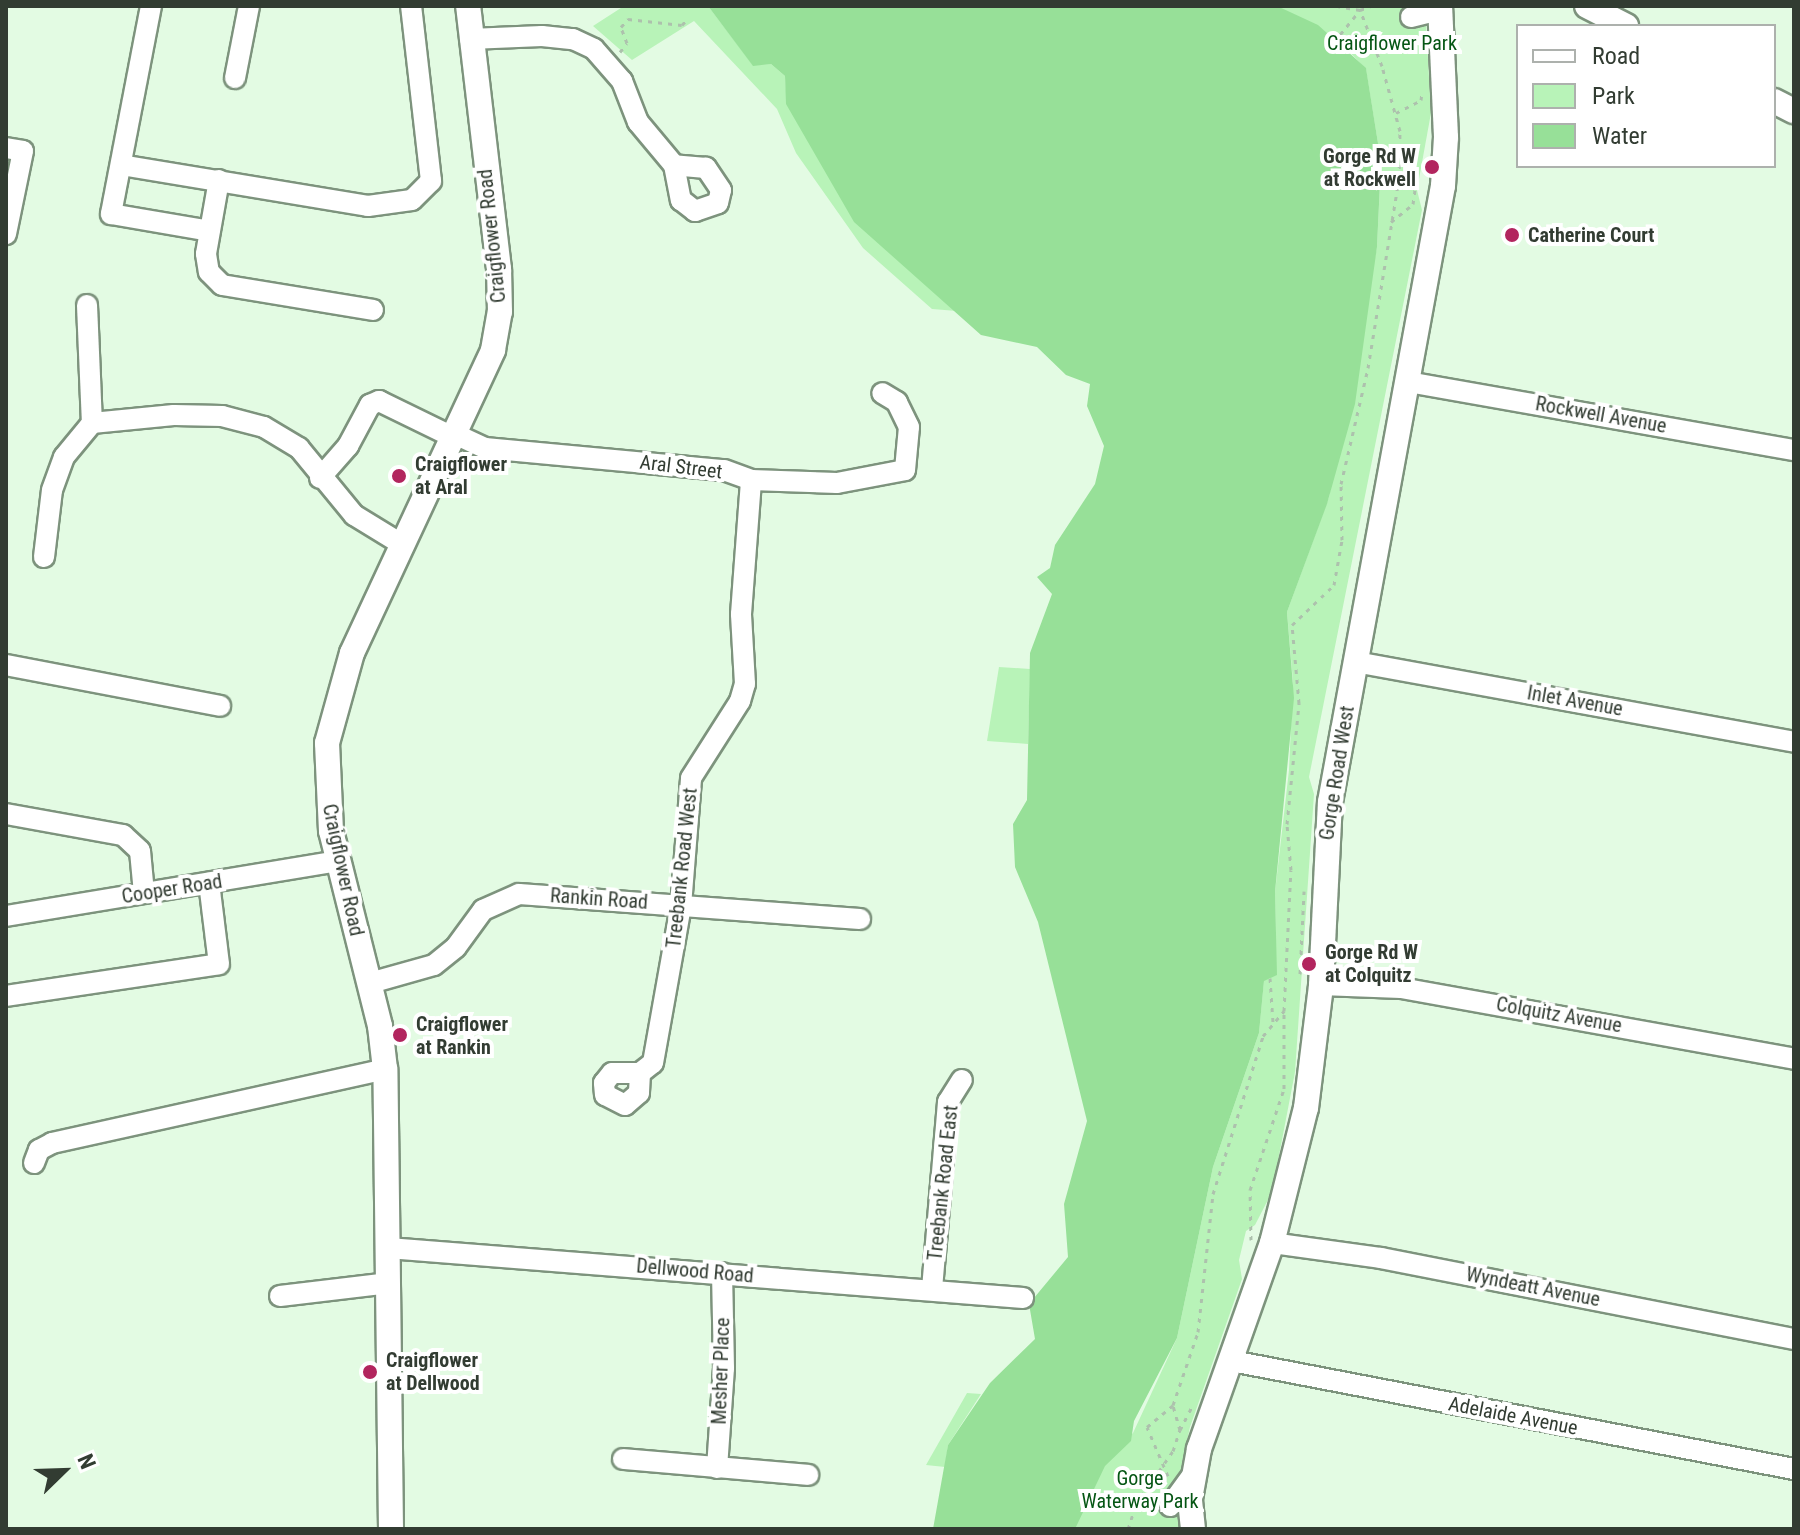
<!DOCTYPE html>
<html>
<head>
<meta charset="utf-8">
<style>
	body { margin:0 }
	#map { position:relative; width:1800px; height:1535px; overflow:hidden; background:#e3fbe3; font-family:"Roboto Condensed",sans-serif }
	div>[style] { position:absolute }
	[style*='--x'] { left:calc(var(--x)*1px); top:calc(var(--y)*1px); width:calc(var(--w)*1px); rotate:calc(var(--a)*1deg) }
	.green>* { inset:0; background:#b8f3b8 }
	.water>* { inset:0; background:#97e098 }
	.path>* { height:3px; margin-top:-1.5px; transform-origin:0; background:repeating-linear-gradient(90deg,#adc1ad 0 4px,transparent 0 10px) }
	.roads { filter:drop-shadow(2px 0 #7d937d) drop-shadow(-2px 0 #7d937d) drop-shadow(0 2px #7d937d) drop-shadow(0 -2px #7d937d) }
	.minor>* { height:20px; margin:-10px; padding:0 10px; transform-origin:10px; border-radius:10px; background:#fff }
	.major>* { height:24px; margin:-12px; padding:0 12px; transform-origin:12px; border-radius:12px; background:#fff }
	.dots>* { width:22px; height:22px; translate:-50% -50%; box-sizing:border-box; border:4px solid #fff; border-radius:50% }
	span { translate:-50% -50%; white-space:nowrap; text-align:center; line-height:1.15; -webkit-text-stroke:8px #fff; paint-order:stroke }
	.park-label { font-size:20px; color:#055614 }
	.poi-label { font-size:20px; color:#323c32; font-weight:700 }
	.right { translate:-100% -50%; text-align:right }
	.left { translate:0 -50%; text-align:left }
	.street-label { font-size:20px; color:#323c32 }
	.frame { position:absolute; inset:0; border:8px solid #323c32; pointer-events:none }
	.legend { position:absolute; left:1516px; top:24px; width:260px; height:144px; box-sizing:border-box; background:#fff; border:2px solid #adb1ad; margin:0; padding:10px 14px; list-style:none; font-size:24px; color:#323c32 }
	.legend li { display:flex; align-items:center; gap:16px; height:40px }
	.legend b { width:40px; border:2px solid #adb1ad }
	.north { position:absolute; left:24px; top:1431px; width:80px; height:80px; -webkit-text-stroke:6px #fff; paint-order:stroke; rotate:67deg; font-size:22px; font-weight:700; line-height:32px; text-align:center; color:#323c32 }
	.north::after { content:''; display:block; margin:auto; width:28px; height:36px; background:#323c32; clip-path:polygon(50% 0,100% 100%,50% 72%,0 100%) }
</style>
</head>
<body>
<div id="map">
	<div class="green">
		<i style="clip-path:polygon(624px 6px,708px 6px,753px 65px,771px 64px,785px 76px,787px 105px,957px 311px,932px 309px,863px 248px,796px 153px,777px 109px,694px 21px,632px 60px,593px 26px)"></i>
		<i style="clip-path:polygon(1277px 6px,1425px 6px,1431px 113px,1417px 190px,1422px 210px,1309px 777px,1314px 794px,1295px 1072px,1272px 1192px,1255px 1225px,1246px 1231px,1239px 1260px,1242px 1279px,1190px 1427px,1182px 1463px,1180px 1529px,1075px 1529px,1092px 1469px,1133px 1433px,1177px 1338px,1213px 1167px,1259px 1033px,1264px 980px,1276px 954px,1275px 892px,1289px 770px,1293px 682px,1287px 612px,1329px 497px,1377px 247px,1381px 162px,1366px 69px,1338px 40px)"></i>
		<i style="clip-path:polygon(999px 667px,1030px 669px,1028px 744px,987px 741px)"></i>
		<i style="clip-path:polygon(967px 1393px,981px 1394px,948px 1445px,945px 1467px,926px 1465px)"></i>
	</div>
	<div class="water">
		<i style="clip-path:polygon(708px 6px,1277px 6px,1318px 25px,1366px 68px,1381px 162px,1377px 247px,1355px 404px,1327px 504px,1287px 612px,1294px 698px,1275px 892px,1277px 975px,1264px 981px,1259px 1033px,1213px 1167px,1177px 1338px,1134px 1421px,1131px 1441px,1105px 1466px,1075px 1529px,933px 1529px,948px 1445px,990px 1383px,1035px 1339px,1029px 1304px,1068px 1257px,1064px 1204px,1087px 1121px,1038px 922px,1015px 867px,1013px 824px,1027px 800px,1030px 653px,1052px 594px,1037px 577px,1050px 568px,1055px 545px,1095px 484px,1104px 446px,1087px 406px,1090px 384px,1066px 375px,1037px 347px,981px 335px,854px 222px,786px 104px,785px 76px,771px 64px,753px 66px)"></i>
	</div>
	<div class="path">
		<i style="--x:1334;--y:42;--w:41;--a:-50.9"></i>
		<i style="--x:1360;--y:10;--w:12;--a:-20"></i>
		<i style="--x:620;--y:52;--w:11;--a:-52"></i>
		<i style="--x:627;--y:43;--w:17;--a:-111"></i>
		<i style="--x:621;--y:27;--w:11;--a:-49"></i>
		<i style="--x:628;--y:19;--w:54;--a:6.3"></i>
		<i style="--x:682;--y:25;--w:9;--a:-49"></i>
		<i style="--x:1396;--y:113;--w:28;--a:-27"></i>
		<i style="--x:1421;--y:100;--w:8;--a:-83"></i>
		<i style="--x:1399;--y:178;--w:15;--a:4"></i>
		<i style="--x:1391;--y:222;--w:28;--a:-39"></i>
		<i style="--x:1413;--y:204;--w:15;--a:-82"></i>
		<i style="--x:1300;--y:974;--w:83;--a:-87.2"></i>
		<i style="--x:1270;--y:978;--w:44;--a:86.1"></i>
		<i style="--x:1251;--y:1240;--w:50;--a:-91.1"></i>
		<i style="--x:1250;--y:1190;--w:107;--a:-71.4"></i>
		<i style="--x:1284;--y:1089;--w:75;--a:-90"></i>
		<i style="--x:1180;--y:1430;--w:25;--a:-63"></i>
		<i style="--x:1168;--y:1476;--w:53;--a:-113.2"></i>
		<i style="--x:1147;--y:1427;--w:34;--a:-40"></i>
		<i style="--x:1128;--y:1529;--w:26;--a:-72"></i>
		<i style="--x:1136;--y:1504;--w:65;--a:-55.1"></i>
		<i style="--x:1173;--y:1451;--w:22;--a:-72"></i>
		<i style="--x:1180;--y:1430;--w:26;--a:-106"></i>
		<i style="--x:1173;--y:1405;--w:77;--a:-71.1"></i>
		<i style="--x:1198;--y:1332;--w:139;--a:-83.8"></i>
		<i style="--x:1213;--y:1194;--w:166;--a:-72.4"></i>
		<i style="--x:1263;--y:1036;--w:33;--a:-50"></i>
		<i style="--x:1284;--y:1011;--w:141;--a:-87.2"></i>
		<i style="--x:1291;--y:870;--w:46;--a:-95"></i>
		<i style="--x:1287;--y:824;--w:122;--a:-84.3"></i>
		<i style="--x:1299;--y:703;--w:78;--a:-95.1"></i>
		<i style="--x:1292;--y:625;--w:58;--a:-43.6"></i>
		<i style="--x:1334;--y:585;--w:46;--a:-79.9"></i>
		<i style="--x:1342;--y:540;--w:56;--a:-91"></i>
		<i style="--x:1341;--y:484;--w:119;--a:-76.9"></i>
		<i style="--x:1368;--y:368;--w:193;--a:-80.7"></i>
		<i style="--x:1399;--y:178;--w:47;--a:-88.8"></i>
		<i style="--x:1400;--y:131;--w:67;--a:-105.5"></i>
		<i style="--x:1382;--y:66;--w:60;--a:-111.4"></i>
		<i style="--x:1360;--y:10;--w:22;--a:-170"></i>
	</div>
	<div class="roads">
		<div class="minor">
			<i style="--x:151;--y:6;--w:212;--a:100.9"></i>
			<i style="--x:111;--y:214;--w:100;--a:9.7"></i>
			<i style="--x:1411;--y:17;--w:30;--a:-14"></i>
			<i style="--x:470;--y:39;--w:72;--a:-2.4"></i>
			<i style="--x:542;--y:36;--w:31;--a:6"></i>
			<i style="--x:573;--y:39;--w:23;--a:25"></i>
			<i style="--x:594;--y:49;--w:43;--a:48.8"></i>
			<i style="--x:622;--y:81;--w:44;--a:68.7"></i>
			<i style="--x:638;--y:122;--w:56;--a:50.1"></i>
			<i style="--x:674;--y:165;--w:36;--a:79"></i>
			<i style="--x:681;--y:200;--w:18;--a:38"></i>
			<i style="--x:695;--y:211;--w:24;--a:-19"></i>
			<i style="--x:718;--y:203;--w:13;--a:-77"></i>
			<i style="--x:721;--y:190;--w:27;--a:-124"></i>
			<i style="--x:706;--y:168;--w:32;--a:-175"></i>
			<i style="--x:235;--y:78;--w:73;--a:-79"></i>
			<i style="--x:6;--y:148;--w:17;--a:10"></i>
			<i style="--x:23;--y:151;--w:85;--a:101.6"></i>
			<i style="--x:121;--y:165;--w:250;--a:9.4"></i>
			<i style="--x:368;--y:206;--w:44;--a:-7.8"></i>
			<i style="--x:412;--y:200;--w:27;--a:-45"></i>
			<i style="--x:431;--y:181;--w:176;--a:-96.5"></i>
			<i style="--x:219;--y:180;--w:75;--a:100"></i>
			<i style="--x:206;--y:254;--w:18;--a:81"></i>
			<i style="--x:209;--y:272;--w:18;--a:45"></i>
			<i style="--x:222;--y:285;--w:153;--a:9.4"></i>
			<i style="--x:87;--y:305;--w:118;--a:87.6"></i>
			<i style="--x:1408;--y:382;--w:392;--a:10"></i>
			<i style="--x:457;--y:435;--w:31;--a:25"></i>
			<i style="--x:485;--y:448;--w:240;--a:5.3"></i>
			<i style="--x:724;--y:470;--w:29;--a:20"></i>
			<i style="--x:751;--y:480;--w:86;--a:2"></i>
			<i style="--x:837;--y:483;--w:69;--a:-10.8"></i>
			<i style="--x:905;--y:470;--w:43;--a:-84.7"></i>
			<i style="--x:909;--y:427;--w:28;--a:-116"></i>
			<i style="--x:897;--y:402;--w:17;--a:-149"></i>
			<i style="--x:320;--y:478;--w:43;--a:-48.8"></i>
			<i style="--x:348;--y:446;--w:47;--a:-61.8"></i>
			<i style="--x:370;--y:405;--w:10;--a:-24"></i>
			<i style="--x:379;--y:401;--w:85;--a:26"></i>
			<i style="--x:44;--y:557;--w:67;--a:-83.2"></i>
			<i style="--x:52;--y:490;--w:35;--a:-70"></i>
			<i style="--x:64;--y:457;--w:44;--a:-50.5"></i>
			<i style="--x:92;--y:423;--w:82;--a:-5.6"></i>
			<i style="--x:174;--y:415;--w:48;--a:1.2"></i>
			<i style="--x:222;--y:416;--w:43;--a:14.7"></i>
			<i style="--x:264;--y:427;--w:41;--a:31"></i>
			<i style="--x:299;--y:448;--w:87;--a:50.6"></i>
			<i style="--x:354;--y:515;--w:57;--a:31.5"></i>
			<i style="--x:1355;--y:662;--w:446;--a:10.3"></i>
			<i style="--x:6;--y:665;--w:218;--a:10.8"></i>
			<i style="--x:6;--y:814;--w:119;--a:10.2"></i>
			<i style="--x:123;--y:835;--w:23;--a:43"></i>
			<i style="--x:140;--y:851;--w:42;--a:84.6"></i>
			<i style="--x:6;--y:916;--w:336;--a:-9.4"></i>
			<i style="--x:370;--y:983;--w:66;--a:-15.7"></i>
			<i style="--x:434;--y:965;--w:28;--a:-39"></i>
			<i style="--x:456;--y:947;--w:46;--a:-53.9"></i>
			<i style="--x:483;--y:910;--w:39;--a:-24"></i>
			<i style="--x:519;--y:894;--w:342;--a:4.2"></i>
			<i style="--x:1321;--y:985;--w:80;--a:2.1"></i>
			<i style="--x:1401;--y:988;--w:399;--a:10.2"></i>
			<i style="--x:6;--y:996;--w:215;--a:-8.5"></i>
			<i style="--x:219;--y:964;--w:82;--a:-97"></i>
			<i style="--x:640;--y:1073;--w:20;--a:93"></i>
			<i style="--x:639;--y:1093;--w:18;--a:139"></i>
			<i style="--x:625;--y:1105;--w:22;--a:-153"></i>
			<i style="--x:605;--y:1095;--w:12;--a:-95"></i>
			<i style="--x:604;--y:1083;--w:13;--a:-51"></i>
			<i style="--x:612;--y:1073;--w:28;--a:0"></i>
			<i style="--x:640;--y:1073;--w:16;--a:-38"></i>
			<i style="--x:653;--y:1063;--w:159;--a:-79.9"></i>
			<i style="--x:681;--y:906;--w:128;--a:-85.5"></i>
			<i style="--x:691;--y:778;--w:91;--a:-57.5"></i>
			<i style="--x:740;--y:701;--w:18;--a:-74"></i>
			<i style="--x:745;--y:684;--w:70;--a:-93.3"></i>
			<i style="--x:741;--y:614;--w:134;--a:-85.7"></i>
			<i style="--x:34;--y:1163;--w:14;--a:-69"></i>
			<i style="--x:39;--y:1150;--w:15;--a:-28"></i>
			<i style="--x:52;--y:1143;--w:341;--a:-12.5"></i>
			<i style="--x:1272;--y:1243;--w:110;--a:7.8"></i>
			<i style="--x:1381;--y:1258;--w:421;--a:11.1"></i>
			<i style="--x:388;--y:1248;--w:637;--a:4.5"></i>
			<i style="--x:932;--y:1289;--w:188;--a:-85.1"></i>
			<i style="--x:948;--y:1102;--w:26;--a:-58"></i>
			<i style="--x:280;--y:1296;--w:110;--a:-6.8"></i>
			<i style="--x:1232;--y:1361;--w:572;--a:10.88"></i>
			<i style="--x:623;--y:1459;--w:186;--a:4.9"></i>
			<i style="--x:717;--y:1468;--w:100;--a:-86"></i>
			<i style="--x:724;--y:1368;--w:95;--a:-91.2"></i>
			<i style="--x:1170;--y:1506;--w:39;--a:-54"></i>
		</div>
		<div class="major">
			<i style="--x:1587;--y:6;--w:44;--a:27.1"></i>
			<i style="--x:1774;--y:101;--w:22;--a:27"></i>
			<i style="--x:391;--y:1529;--w:460;--a:-90.7"></i>
			<i style="--x:385;--y:1069;--w:43;--a:-96.6"></i>
			<i style="--x:380;--y:1026;--w:201;--a:-104.1"></i>
			<i style="--x:331;--y:831;--w:88;--a:-92.6"></i>
			<i style="--x:327;--y:743;--w:93;--a:-74.5"></i>
			<i style="--x:352;--y:653;--w:334;--a:-65"></i>
			<i style="--x:493;--y:350;--w:39;--a:-80"></i>
			<i style="--x:500;--y:312;--w:43;--a:-91.3"></i>
			<i style="--x:499;--y:269;--w:265;--a:-96.7"></i>
			<i style="--x:1193;--y:1529;--w:30;--a:-96"></i>
			<i style="--x:1190;--y:1499;--w:51;--a:-79.8"></i>
			<i style="--x:1199;--y:1449;--w:219;--a:-70.5"></i>
			<i style="--x:1272;--y:1243;--w:139;--a:-75.9"></i>
			<i style="--x:1306;--y:1108;--w:124;--a:-83"></i>
			<i style="--x:1321;--y:985;--w:183;--a:-87.2"></i>
			<i style="--x:1330;--y:802;--w:626;--a:-79.61"></i>
			<i style="--x:1443;--y:186;--w:49;--a:-86.5"></i>
			<i style="--x:1446;--y:137;--w:131;--a:-92.6"></i>
		</div>
	</div>
	<div class="dots">
		<i style="left:1432px;top:167px;background:#b2255e"></i>
		<i style="left:1512px;top:235px;background:#b2255e"></i>
		<i style="left:399px;top:476px;background:#b2255e"></i>
		<i style="left:1309px;top:964px;background:#b2255e"></i>
		<i style="left:400px;top:1035px;background:#b2255e"></i>
		<i style="left:370px;top:1372px;background:#b2255e"></i>
	</div>
	<div class="park-label">
		<span style="left:1392px;top:43px">Craigflower Park</span>
		<span style="left:1140px;top:1490px">Gorge<br>Waterway Park</span>
	</div>
	<div class="poi-label">
		<span class="right" style="left:1416px;top:168px">Gorge Rd W<br>at Rockwell</span>
		<span class="left" style="left:1528px;top:235px">Catherine Court</span>
		<span class="left" style="left:415px;top:476px">Craigflower<br>at Aral</span>
		<span class="left" style="left:1325px;top:964px">Gorge Rd W<br>at Colquitz</span>
		<span class="left" style="left:416px;top:1036px">Craigflower<br>at Rankin</span>
		<span class="left" style="left:386px;top:1372px">Craigflower<br>at Dellwood</span>
	</div>
	<div class="street-label">
		<span style="left:492px;top:236px;rotate:-96deg">Craigflower Road</span>
		<span style="left:1601px;top:415px;rotate:10deg">Rockwell Avenue</span>
		<span style="left:681px;top:467px;rotate:7deg">Aral Street</span>
		<span style="left:1575px;top:701px;rotate:10deg">Inlet Avenue</span>
		<span style="left:1337px;top:773px;rotate:-81deg">Gorge Road West</span>
		<span style="left:682px;top:868px;rotate:-84deg">Treebank Road West</span>
		<span style="left:343px;top:870px;rotate:78deg">Craigflower Road</span>
		<span style="left:172px;top:889px;rotate:-9deg">Cooper Road</span>
		<span style="left:599px;top:899px;rotate:4deg">Rankin Road</span>
		<span style="left:1559px;top:1015px;rotate:10deg">Colquitz Avenue</span>
		<span style="left:943px;top:1183px;rotate:-84deg">Treebank Road East</span>
		<span style="left:695px;top:1271px;rotate:5deg">Dellwood Road</span>
		<span style="left:1533px;top:1287px;rotate:11deg">Wyndeatt Avenue</span>
		<span style="left:721px;top:1371px;rotate:-88deg">Mesher Place</span>
		<span style="left:1513px;top:1416px;rotate:11deg">Adelaide Avenue</span>
	</div>
	<div class="frame"></div>
	<ul class="legend">
	<li><b style="height:10px;background:#fff"></b>Road</li>
	<li><b style="height:22px;background:#b8f3b8"></b>Park</li>
	<li><b style="height:22px;background:#97e098"></b>Water</li>
	</ul>
	<div class="north">N</div>
</div>
</body>
</html>
